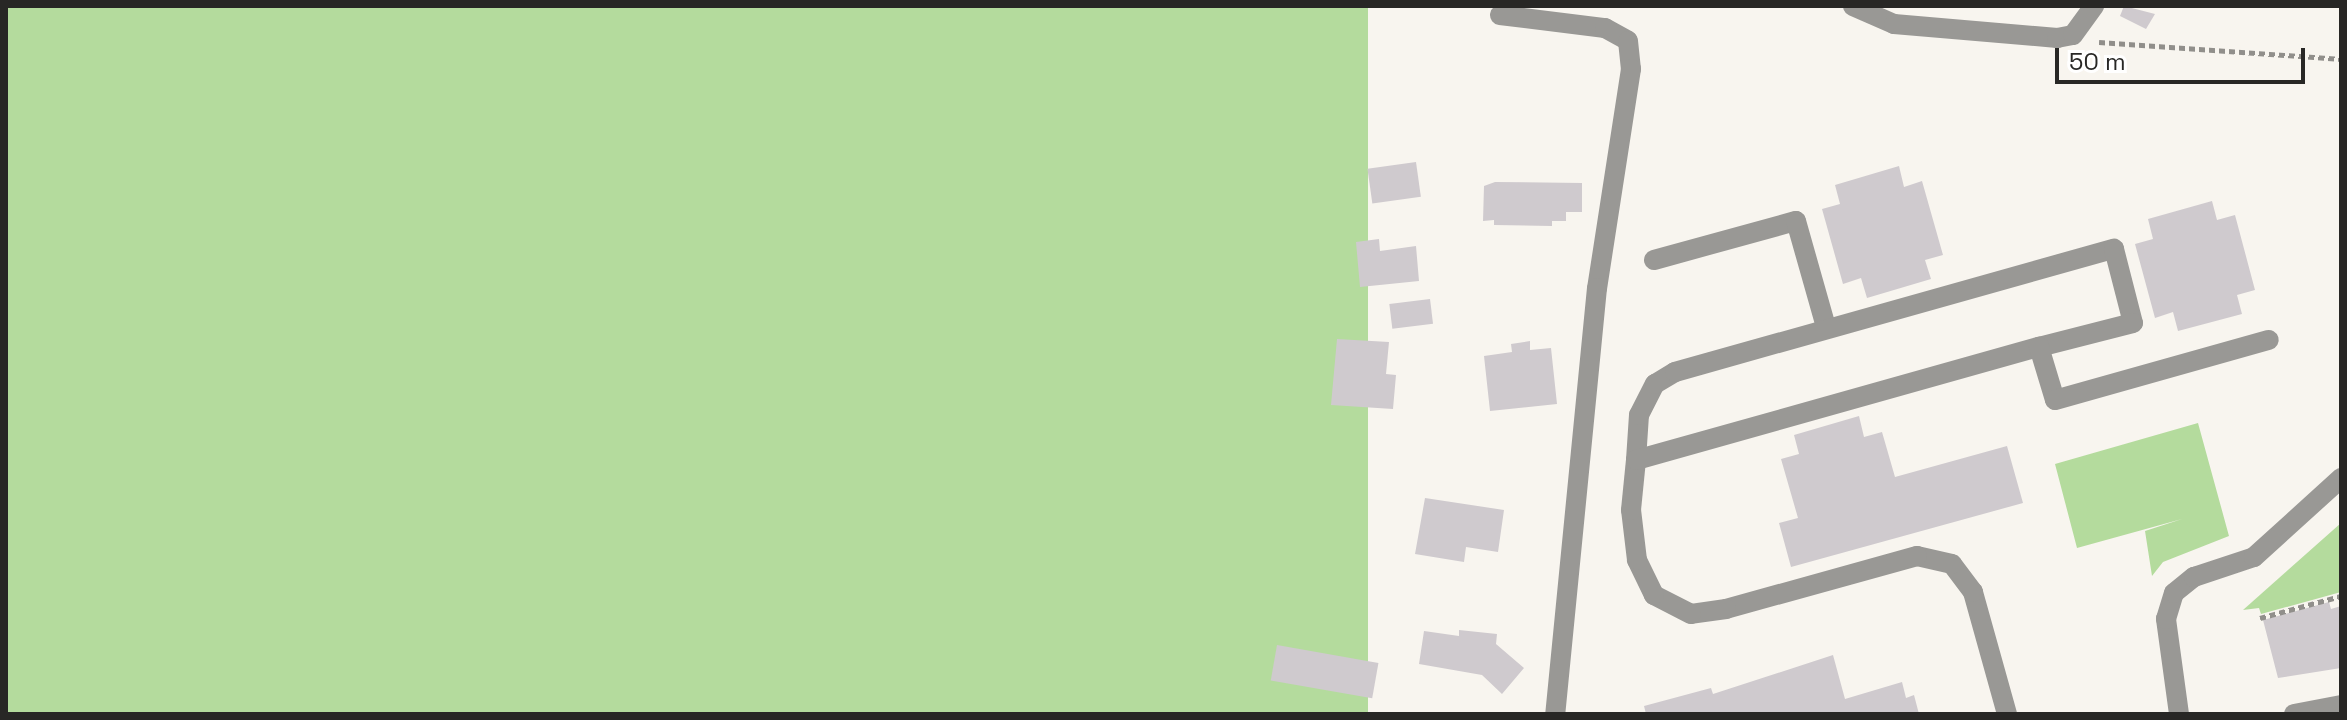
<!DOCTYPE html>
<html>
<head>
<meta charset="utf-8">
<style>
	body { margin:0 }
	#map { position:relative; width:2347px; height:720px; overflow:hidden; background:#f8f5ef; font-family:"Space Grotesk",sans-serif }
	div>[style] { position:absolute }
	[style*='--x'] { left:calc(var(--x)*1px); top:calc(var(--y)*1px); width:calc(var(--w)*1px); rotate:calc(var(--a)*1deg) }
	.green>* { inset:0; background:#b4db9d; transform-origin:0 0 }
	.building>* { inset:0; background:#cfcace; transform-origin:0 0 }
	.path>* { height:5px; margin-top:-2.5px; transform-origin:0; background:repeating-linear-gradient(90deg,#918f8b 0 6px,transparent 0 10px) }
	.minor>* { height:20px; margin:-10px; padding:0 10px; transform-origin:10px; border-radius:10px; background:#999895 }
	span { translate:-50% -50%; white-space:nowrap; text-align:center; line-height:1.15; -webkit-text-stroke:6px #fff; paint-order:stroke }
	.frame { position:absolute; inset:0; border:8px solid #282725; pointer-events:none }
	.scale { position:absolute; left:2055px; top:48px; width:250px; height:36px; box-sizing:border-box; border:4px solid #282725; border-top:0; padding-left:10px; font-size:24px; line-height:28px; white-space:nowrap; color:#282725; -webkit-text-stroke:6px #fff; paint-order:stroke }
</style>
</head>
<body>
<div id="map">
	<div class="green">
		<i style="left:6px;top:6px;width:1362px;height:708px"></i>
		<i style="clip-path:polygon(2198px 423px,2229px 536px,2163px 562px,2152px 576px,2145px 531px,2182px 519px,2077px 548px,2055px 464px)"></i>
		<i style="clip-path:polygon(2341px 523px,2341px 592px,2261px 614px,2259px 608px,2243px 610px)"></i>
	</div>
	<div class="building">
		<i style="clip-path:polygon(2124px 6px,2155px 14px,2146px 29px,2120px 16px)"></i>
		<i style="left:1416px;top:162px;width:35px;height:49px;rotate:82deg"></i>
		<i style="clip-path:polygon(1899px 166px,1904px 187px,1922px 181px,1943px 255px,1925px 260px,1931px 279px,1867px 298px,1861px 278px,1843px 284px,1822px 209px,1840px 204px,1835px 185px)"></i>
		<i style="clip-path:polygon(1495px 182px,1582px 183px,1582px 212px,1566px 212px,1566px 221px,1552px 221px,1552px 226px,1494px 225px,1494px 220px,1483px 221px,1484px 186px)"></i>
		<i style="clip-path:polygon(2212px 201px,2217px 220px,2235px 215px,2255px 290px,2237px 295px,2242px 314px,2178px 331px,2173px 312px,2155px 318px,2135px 244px,2153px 239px,2148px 219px)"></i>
		<i style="clip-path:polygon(1379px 239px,1380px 251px,1416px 246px,1419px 281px,1360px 287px,1356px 242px)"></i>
		<i style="left:1430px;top:299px;width:25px;height:41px;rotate:83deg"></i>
		<i style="clip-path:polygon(1337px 339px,1389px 342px,1386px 374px,1396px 375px,1393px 409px,1331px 405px)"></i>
		<i style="clip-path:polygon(1530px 341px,1530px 350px,1551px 348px,1557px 404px,1490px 411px,1484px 356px,1512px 352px,1511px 344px)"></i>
		<i style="clip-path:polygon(1859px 416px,1864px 437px,1882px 432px,1895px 477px,2007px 446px,2023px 503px,1791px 567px,1779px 523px,1798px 518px,1781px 459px,1799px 454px,1794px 435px)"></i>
		<i style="clip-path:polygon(1425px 498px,1504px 510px,1498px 552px,1466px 547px,1464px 562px,1415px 554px)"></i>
		<i style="clip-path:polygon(2329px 602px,2331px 609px,2341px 606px,2341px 668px,2278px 678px,2263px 620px)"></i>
		<i style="clip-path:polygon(1459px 630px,1497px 634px,1496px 644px,1524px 668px,1502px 694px,1482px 675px,1419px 664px,1424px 631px,1459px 636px)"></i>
		<i style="left:1277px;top:645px;width:103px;height:36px;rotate:10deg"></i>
		<i style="clip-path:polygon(1833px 655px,1845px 699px,1902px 682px,1906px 698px,1914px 695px,1919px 714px,1646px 714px,1644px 706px,1711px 688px,1713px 694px)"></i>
	</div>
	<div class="path">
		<i style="--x:2099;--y:42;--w:243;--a:4"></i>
		<i style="--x:2260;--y:618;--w:84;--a:-15.2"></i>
	</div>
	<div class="minor">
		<i style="--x:1853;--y:6;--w:45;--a:23.7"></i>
		<i style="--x:1894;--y:24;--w:164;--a:4.9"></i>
		<i style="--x:2057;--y:38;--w:16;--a:-11"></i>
		<i style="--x:2073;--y:35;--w:36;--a:-54"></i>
		<i style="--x:1500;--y:15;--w:106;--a:7.1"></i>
		<i style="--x:1605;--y:28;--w:26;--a:29"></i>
		<i style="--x:1628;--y:41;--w:28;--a:84"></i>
		<i style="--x:1631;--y:69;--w:222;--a:98.8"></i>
		<i style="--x:1597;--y:288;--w:428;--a:95.6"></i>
		<i style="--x:1654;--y:260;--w:147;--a:-15.4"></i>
		<i style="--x:1796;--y:221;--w:110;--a:74.2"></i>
		<i style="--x:1636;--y:460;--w:45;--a:-86.2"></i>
		<i style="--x:1639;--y:415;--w:35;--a:-63"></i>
		<i style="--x:1655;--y:384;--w:23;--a:-31"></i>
		<i style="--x:1675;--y:372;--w:456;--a:-15.7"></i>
		<i style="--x:2114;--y:249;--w:76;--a:75.6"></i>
		<i style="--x:2133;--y:323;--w:97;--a:165.7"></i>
		<i style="--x:2007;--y:714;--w:127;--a:-105.6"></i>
		<i style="--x:1973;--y:592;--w:35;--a:-127"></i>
		<i style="--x:1952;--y:564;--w:36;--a:-167"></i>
		<i style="--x:1917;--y:556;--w:198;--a:164.5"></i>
		<i style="--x:1726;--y:609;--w:35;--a:172"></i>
		<i style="--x:1691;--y:614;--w:42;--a:-152.8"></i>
		<i style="--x:1654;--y:595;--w:39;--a:-116"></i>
		<i style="--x:1637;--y:560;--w:50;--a:-96.8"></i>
		<i style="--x:1631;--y:510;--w:50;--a:-84.3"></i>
		<i style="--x:1636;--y:460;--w:419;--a:-15.7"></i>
		<i style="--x:2039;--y:347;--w:55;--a:73.2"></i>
		<i style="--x:2055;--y:400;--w:222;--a:-15.7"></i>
		<i style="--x:2179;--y:714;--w:96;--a:-97.8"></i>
		<i style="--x:2166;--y:619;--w:27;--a:-73"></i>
		<i style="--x:2174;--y:593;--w:26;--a:-39"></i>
		<i style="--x:2194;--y:577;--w:63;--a:-18.4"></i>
		<i style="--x:2254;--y:557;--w:118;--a:-42.2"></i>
		<i style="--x:2294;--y:714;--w:48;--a:-10.8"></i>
	</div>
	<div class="frame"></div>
	<div class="scale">50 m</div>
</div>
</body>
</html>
